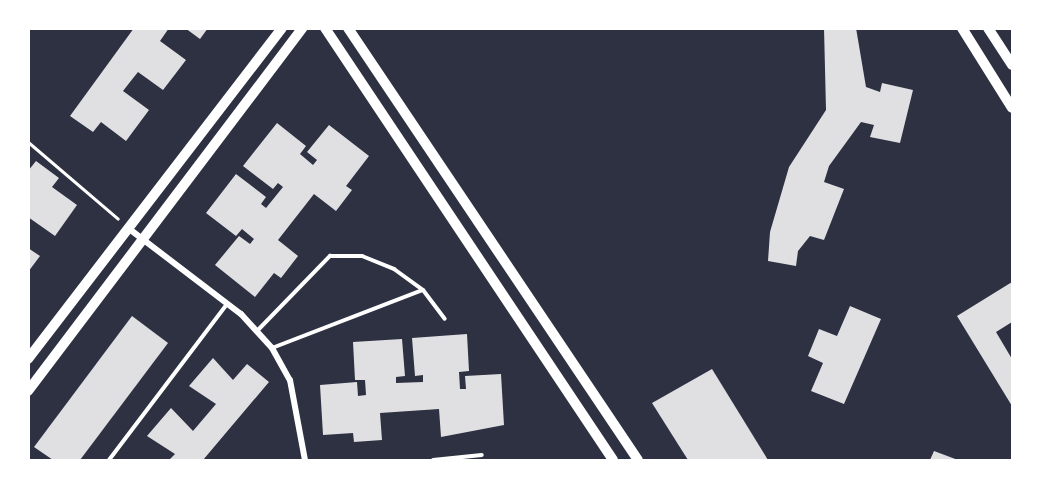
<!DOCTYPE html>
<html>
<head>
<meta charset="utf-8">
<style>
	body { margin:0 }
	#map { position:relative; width:1041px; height:489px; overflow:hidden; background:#2d3142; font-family:"Crimson Pro",serif }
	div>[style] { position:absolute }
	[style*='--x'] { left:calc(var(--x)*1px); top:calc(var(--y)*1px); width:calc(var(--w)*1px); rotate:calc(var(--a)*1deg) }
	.building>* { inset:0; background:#e0e0e3 }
	.path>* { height:3px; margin:-1.5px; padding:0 1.5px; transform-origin:1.5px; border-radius:1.5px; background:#fff }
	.service>* { height:4px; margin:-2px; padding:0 2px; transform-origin:2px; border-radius:2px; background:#fff }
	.minor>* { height:6px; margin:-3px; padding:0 3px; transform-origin:3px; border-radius:3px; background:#fff }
	.tertiary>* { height:10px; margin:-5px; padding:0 5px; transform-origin:5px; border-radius:5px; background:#fff }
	span { translate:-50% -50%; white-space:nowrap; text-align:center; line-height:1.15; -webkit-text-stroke:6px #fff; paint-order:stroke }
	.frame { position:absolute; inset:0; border:30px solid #fff; pointer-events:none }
</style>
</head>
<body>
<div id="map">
	<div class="building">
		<i style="clip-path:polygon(134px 28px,169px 28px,160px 41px,186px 60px,163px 90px,138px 72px,130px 82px,123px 91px,149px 110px,126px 141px,101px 122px,93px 132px,70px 116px)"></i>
		<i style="clip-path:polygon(185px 28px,208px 28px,200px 39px)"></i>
		<i style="clip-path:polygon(824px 28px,856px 28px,866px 87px,880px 92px,882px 83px,913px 90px,900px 143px,870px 137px,874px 125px,861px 122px,829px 166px,824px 182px,844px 189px,824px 240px,810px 236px,798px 251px,796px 266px,768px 261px,770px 232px,789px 167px,826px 110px)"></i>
		<i style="clip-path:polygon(277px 123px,306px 146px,300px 154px,313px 165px,317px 160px,307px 152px,329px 125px,369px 156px,346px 186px,352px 190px,336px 211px,314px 194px,278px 240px,298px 256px,281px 278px,274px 273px,255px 297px,215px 265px,239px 236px,250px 244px,254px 239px,242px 229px,236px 236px,206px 213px,236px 174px,266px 197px,261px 204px,266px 208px,283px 187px,278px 183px,273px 189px,243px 166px)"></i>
		<i style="clip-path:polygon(36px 161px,59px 178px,52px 187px,77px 205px,55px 236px,28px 217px,28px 171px)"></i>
		<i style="clip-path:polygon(28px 248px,40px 256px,28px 272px)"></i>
		<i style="clip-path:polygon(1012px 282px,1012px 322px,996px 332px,1012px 359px,1012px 406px,957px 316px)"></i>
		<i style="clip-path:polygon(850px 306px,881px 319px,844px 404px,811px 391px,823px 363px,808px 356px,819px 329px,837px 336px)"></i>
		<i style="clip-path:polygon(132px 316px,168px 343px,80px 460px,53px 460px,34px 447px)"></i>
		<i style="clip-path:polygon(467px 334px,469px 371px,459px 372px,460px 389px,466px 389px,465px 376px,501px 374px,504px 425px,441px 437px,439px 409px,380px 413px,382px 440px,354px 442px,353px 433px,323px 435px,320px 385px,357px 382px,358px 396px,366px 395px,365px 380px,355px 380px,353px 342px,402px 339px,405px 376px,396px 377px,396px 383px,423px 382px,423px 375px,415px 376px,412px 338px)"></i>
		<i style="clip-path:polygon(213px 358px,233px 380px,247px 364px,269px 382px,203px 460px,169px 460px,175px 454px,147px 436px,171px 408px,193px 431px,216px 404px,189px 386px)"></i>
		<i style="clip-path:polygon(712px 369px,768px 460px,688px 460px,652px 403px)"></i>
		<i style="clip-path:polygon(934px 451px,958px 460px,930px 460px)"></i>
	</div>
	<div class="path">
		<i style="--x:28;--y:142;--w:118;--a:40.5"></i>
	</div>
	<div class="service">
		<i style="--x:257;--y:331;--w:105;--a:-45.8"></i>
		<i style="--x:330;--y:256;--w:32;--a:0"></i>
		<i style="--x:362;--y:256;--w:35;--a:22"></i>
		<i style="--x:394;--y:269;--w:36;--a:36"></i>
		<i style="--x:423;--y:290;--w:36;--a:53"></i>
		<i style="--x:272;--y:348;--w:161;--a:-21.1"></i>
		<i style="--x:109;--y:460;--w:196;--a:-52.9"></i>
		<i style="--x:433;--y:460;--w:49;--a:-5.8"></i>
	</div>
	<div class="minor">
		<i style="--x:128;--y:228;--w:142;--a:37.3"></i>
		<i style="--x:241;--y:314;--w:46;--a:47.6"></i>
		<i style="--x:272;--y:348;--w:37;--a:61"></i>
		<i style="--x:290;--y:380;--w:81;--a:79.4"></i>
	</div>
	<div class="tertiary">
		<i style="--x:325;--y:28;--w:519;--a:56.31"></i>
		<i style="--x:348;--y:28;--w:520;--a:56.13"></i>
		<i style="--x:962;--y:28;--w:94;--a:58"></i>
		<i style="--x:988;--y:28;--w:44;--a:57"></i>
		<i style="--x:28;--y:359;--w:417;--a:-52.5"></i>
		<i style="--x:28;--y:391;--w:455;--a:-52.9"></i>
	</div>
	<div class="frame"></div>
</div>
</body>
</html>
